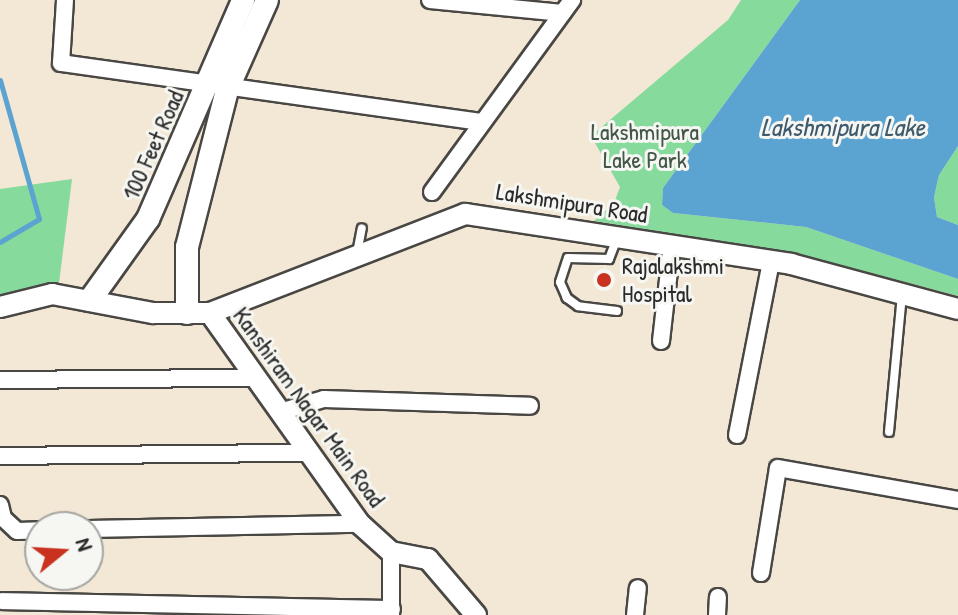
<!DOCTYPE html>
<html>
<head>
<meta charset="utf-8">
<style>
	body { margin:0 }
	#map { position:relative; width:958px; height:615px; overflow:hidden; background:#f3e8d5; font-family:"Patrick Hand",sans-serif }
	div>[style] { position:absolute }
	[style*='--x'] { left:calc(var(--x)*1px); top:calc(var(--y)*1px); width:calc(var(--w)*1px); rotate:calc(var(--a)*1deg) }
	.green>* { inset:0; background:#86da9c }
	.water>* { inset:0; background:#5ba3d1 }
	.stream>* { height:5px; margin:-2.5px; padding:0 2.5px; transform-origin:2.5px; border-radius:2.5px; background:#5ba3d1 }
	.roads { filter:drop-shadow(2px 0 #494744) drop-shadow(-2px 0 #494744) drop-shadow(0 2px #494744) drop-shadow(0 -2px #494744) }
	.service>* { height:8px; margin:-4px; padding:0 4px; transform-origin:4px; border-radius:4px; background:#fff }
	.minor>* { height:16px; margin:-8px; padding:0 8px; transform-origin:8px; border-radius:8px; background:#fff }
	.tertiary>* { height:20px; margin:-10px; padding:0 10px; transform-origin:10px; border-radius:10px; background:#fff }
	.secondary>* { height:22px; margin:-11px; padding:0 11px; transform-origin:11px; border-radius:11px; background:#fff }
	.dots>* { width:22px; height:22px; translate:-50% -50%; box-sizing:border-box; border:4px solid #f6f6f2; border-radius:50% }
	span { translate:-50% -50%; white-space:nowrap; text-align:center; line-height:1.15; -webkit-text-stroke:6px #f6f6f2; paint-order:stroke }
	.park-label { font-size:24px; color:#425747 }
	.street-label { font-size:24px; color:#2b2b2b }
	.poi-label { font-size:24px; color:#2b2b2b }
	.left { translate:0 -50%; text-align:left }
	.water-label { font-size:26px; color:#3e5b6d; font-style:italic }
	.north { position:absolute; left:24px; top:511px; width:80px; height:80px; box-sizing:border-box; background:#f6f6f2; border:2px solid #a5a5a2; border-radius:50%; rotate:72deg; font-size:22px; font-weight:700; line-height:32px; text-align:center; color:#2b2b2b }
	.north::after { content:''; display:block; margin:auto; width:28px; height:36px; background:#c8321e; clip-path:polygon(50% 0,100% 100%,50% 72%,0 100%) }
</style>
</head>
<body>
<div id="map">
	<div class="green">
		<i style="clip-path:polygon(741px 0,800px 0,663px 188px,662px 205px,673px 213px,806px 227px,958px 279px,958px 296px,803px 255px,594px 221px,614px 203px,620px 187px,591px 136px,728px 20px)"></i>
		<i style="clip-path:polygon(958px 146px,958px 225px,937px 217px,934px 197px,939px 175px)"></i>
		<i style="clip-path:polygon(72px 179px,59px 283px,0 298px,0 189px)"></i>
	</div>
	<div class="water">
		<i style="clip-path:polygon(800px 0,958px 0,958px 146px,939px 175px,934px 197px,937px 217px,958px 225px,958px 279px,806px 227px,673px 213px,662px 205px,663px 188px)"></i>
	</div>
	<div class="stream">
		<i style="--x:0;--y:80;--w:144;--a:74.3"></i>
		<i style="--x:39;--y:219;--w:45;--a:149.5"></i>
	</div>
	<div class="roads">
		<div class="service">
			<i style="--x:357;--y:253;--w:25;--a:-79"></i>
			<i style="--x:617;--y:311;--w:39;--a:-173"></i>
			<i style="--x:578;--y:306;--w:14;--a:-144"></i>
			<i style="--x:567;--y:298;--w:17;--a:-114"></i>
			<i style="--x:560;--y:282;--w:25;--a:-72"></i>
			<i style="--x:568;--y:258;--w:41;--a:1.4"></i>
			<i style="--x:609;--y:259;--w:22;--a:-69"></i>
			<i style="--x:889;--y:432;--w:138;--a:-84.6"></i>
		</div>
		<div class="minor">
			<i style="--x:65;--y:0;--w:63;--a:93.6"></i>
			<i style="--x:61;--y:63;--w:425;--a:8"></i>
			<i style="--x:430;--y:0;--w:133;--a:5.6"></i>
			<i style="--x:432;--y:192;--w:238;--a:-53.9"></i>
			<i style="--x:661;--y:341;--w:97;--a:-83.5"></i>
			<i style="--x:0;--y:380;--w:254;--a:-0.5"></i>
			<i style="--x:280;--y:412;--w:46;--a:-16.5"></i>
			<i style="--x:324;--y:399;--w:206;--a:1.9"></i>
			<i style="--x:737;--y:435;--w:177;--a:-78.9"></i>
			<i style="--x:0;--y:456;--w:307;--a:-0.6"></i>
			<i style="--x:0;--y:505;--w:13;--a:77"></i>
			<i style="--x:3;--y:518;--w:19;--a:43"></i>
			<i style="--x:17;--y:531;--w:23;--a:-2"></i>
			<i style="--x:88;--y:529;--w:272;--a:-1.1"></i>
			<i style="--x:761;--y:573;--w:106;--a:-80.8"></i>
			<i style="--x:778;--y:468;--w:183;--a:10.1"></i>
			<i style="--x:2;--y:601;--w:390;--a:1.2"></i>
			<i style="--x:391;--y:615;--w:63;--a:-90"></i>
			<i style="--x:635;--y:615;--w:27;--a:-84"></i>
			<i style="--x:717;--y:615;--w:18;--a:-87"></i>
		</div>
		<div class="tertiary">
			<i style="--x:0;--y:307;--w:54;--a:-14"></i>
			<i style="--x:52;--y:294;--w:103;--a:10.7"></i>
			<i style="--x:153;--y:313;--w:57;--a:0"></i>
			<i style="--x:210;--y:313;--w:274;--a:-21.2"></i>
			<i style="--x:465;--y:214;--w:330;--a:8.7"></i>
			<i style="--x:791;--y:264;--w:173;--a:15.1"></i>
			<i style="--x:210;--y:313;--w:259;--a:54.6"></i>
			<i style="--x:360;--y:524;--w:42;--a:42.1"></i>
			<i style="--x:391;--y:552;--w:38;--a:11"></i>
			<i style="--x:428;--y:559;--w:74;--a:49.4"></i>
		</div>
		<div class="secondary">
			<i style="--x:90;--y:300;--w:100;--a:-54.4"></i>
			<i style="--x:148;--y:219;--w:239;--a:-66.5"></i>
			<i style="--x:187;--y:313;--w:66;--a:-90"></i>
			<i style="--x:187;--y:247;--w:162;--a:-75.7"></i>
			<i style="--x:227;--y:90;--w:98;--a:-66"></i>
		</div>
	</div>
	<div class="dots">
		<i style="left:604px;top:280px;background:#c8321e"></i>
	</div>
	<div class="park-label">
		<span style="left:645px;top:146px">Lakshmipura<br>Lake Park</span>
	</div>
	<div class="street-label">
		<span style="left:153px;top:145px;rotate:-66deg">100 Feet Road</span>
		<span style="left:572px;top:203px;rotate:9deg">Lakshmipura Road</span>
		<span style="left:309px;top:407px;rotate:54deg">Kanshiram Nagar Main Road</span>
	</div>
	<div class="poi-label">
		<span class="left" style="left:622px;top:280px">Rajalakshmi<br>Hospital</span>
	</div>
	<div class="water-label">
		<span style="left:843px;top:127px">Lakshmipura Lake</span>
	</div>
	<div class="north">N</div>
</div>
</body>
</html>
